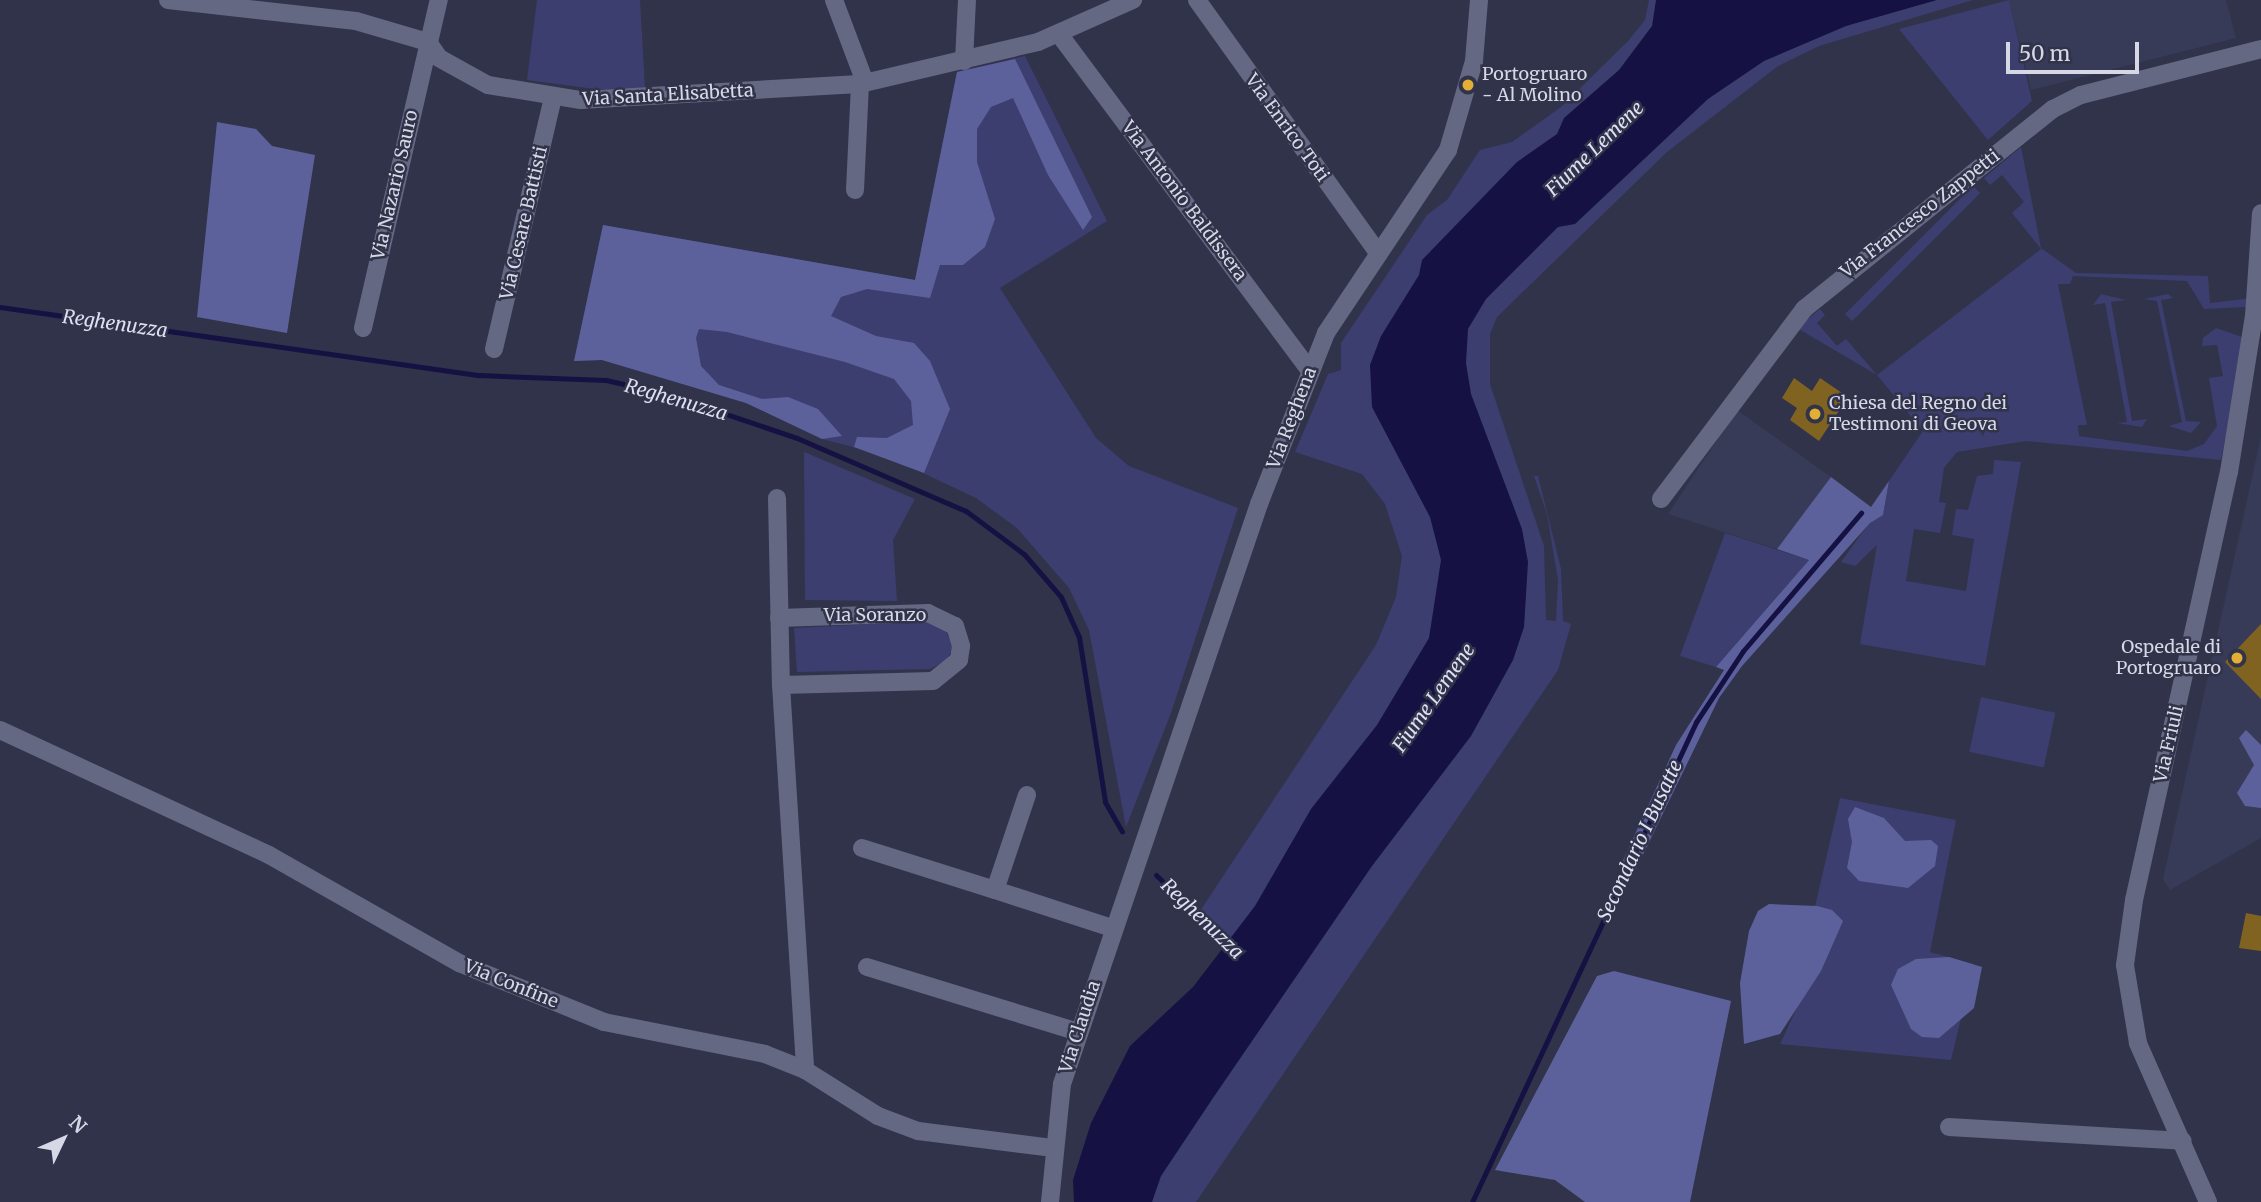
<!DOCTYPE html>
<html>
<head>
<meta charset="utf-8">
<style>
	body { margin:0 }
	#map { position:relative; width:2261px; height:1202px; overflow:hidden; background:#31334a; font-family:Merriweather,serif }
	div>[style] { position:absolute }
	[style*='--x'] { left:calc(var(--x)*1px); top:calc(var(--y)*1px); width:calc(var(--w)*1px); rotate:calc(var(--a)*1deg) }
	.built>* { inset:0; background:#383b58 }
	.green>* { inset:0; background:#3c3e70; transform-origin:0 0 }
	.forest>* { inset:0; background:#5d619b }
	.water>* { inset:0; background:#151143 }
	.stream>* { height:5px; margin:-2.5px; padding:0 2.5px; transform-origin:2.5px; border-radius:2.5px; background:#151143 }
	.building>* { inset:0; background:#816321 }
	.minor>* { height:18px; margin:-9px; padding:0 9px; transform-origin:9px; border-radius:9px; background:#656882 }
	.tertiary>* { height:18px; margin:-9px; padding:0 9px; transform-origin:9px; border-radius:9px; background:#656882 }
	.dots>* { width:19px; height:19px; translate:-50% -50%; box-sizing:border-box; border:4px solid #31334a; border-radius:50% }
	span { translate:-50% -50%; white-space:nowrap; text-align:center; line-height:1.15; -webkit-text-stroke:5px #31334a; paint-order:stroke }
	.poi-label { font-size:18px; color:#d6d8e6 }
	.left { translate:0 -50%; text-align:left }
	.right { translate:-100% -50%; text-align:right }
	.street-label { font-size:18px; color:#d6d8e6 }
	.water-label { font-size:19px; color:#dee1f3; font-style:italic }
	.north { position:absolute; left:28px; top:1104px; width:70px; height:70px; -webkit-text-stroke:5px #31334a; paint-order:stroke; rotate:46deg; font-size:19px; font-weight:700; line-height:28px; text-align:center; color:#d6d8e6 }
	.north::after { content:''; display:block; margin:auto; width:24px; height:32px; background:#d6d8e6; clip-path:polygon(50% 0,100% 100%,50% 72%,0 100%) }
	.scale { position:absolute; left:2006px; top:42px; width:133px; height:32px; box-sizing:border-box; border:4px solid #d6d8e6; border-top:0; padding-left:9px; font-size:21px; line-height:24px; white-space:nowrap; color:#d6d8e6; -webkit-text-stroke:5px #31334a; paint-order:stroke }
</style>
</head>
<body>
<div id="map">
	<div class="built">
		<i style="clip-path:polygon(2009px 0,2226px 0,2236px 38px,2031px 90px)"></i>
		<i style="clip-path:polygon(1737px 410px,1831px 477px,1777px 549px,1668px 514px)"></i>
		<i style="clip-path:polygon(2261px 437px,2261px 838px,2170px 890px,2163px 879px)"></i>
	</div>
	<div class="green">
		<i style="clip-path:polygon(537px 0,640px 0,645px 89px,595px 89px,527px 80px)"></i>
		<i style="clip-path:polygon(1649px 0,1973px 0,1819px 46px,1778px 66px,1667px 152px,1497px 317px,1490px 334px,1490px 384px,1544px 546px,1546px 620px,1556px 621px,1558px 580px,1547px 514px,1534px 476px,1538px 476px,1561px 569px,1563px 621px,1571px 624px,1558px 670px,1196px 1202px,1087px 1202px,1239px 958px,1207px 932px,1212px 925px,1200px 911px,1376px 645px,1396px 597px,1402px 556px,1385px 504px,1362px 474px,1295px 452px,1328px 374px,1341px 370px,1341px 343px,1427px 215px,1447px 200px,1480px 150px,1512px 142px,1561px 107px,1628px 41px,1645px 20px)"></i>
		<i style="clip-path:polygon(2009px 0,2032px 101px,1988px 140px,1899px 29px)"></i>
		<i style="clip-path:polygon(1025px 56px,1107px 221px,1000px 288px,1096px 438px,1129px 466px,1238px 508px,1171px 713px,1126px 827px,1089px 630px,1069px 588px,1017px 528px,976px 498px,887px 456px,822px 439px,746px 403px,602px 360px,574px 361px,603px 225px,915px 280px,957px 72px)"></i>
		<i style="clip-path:polygon(2021px 147px,2041px 248px,2076px 273px,2208px 276px,2210px 303px,2252px 298px,2246px 307px,2204px 309px,2187px 281px,2073px 276px,2070px 284px,2058px 284px,2087px 425px,2078px 425px,2079px 436px,2187px 451px,2204px 444px,2217px 426px,2209px 378px,2223px 376px,2217px 345px,2202px 346px,2203px 338px,2216px 328px,2245px 338px,2221px 460px,2026px 441px,1957px 452px,1944px 468px,1939px 502px,1946px 503px,1940px 533px,1914px 529px,1906px 581px,1966px 591px,1974px 539px,1952px 535px,1956px 509px,1968px 510px,1977px 476px,1993px 474px,1994px 460px,2021px 462px,1985px 666px,1860px 644px,1877px 545px,1855px 566px,1841px 562px,1870px 522px,1883px 515px,1889px 481px,1923px 431px,1877px 375px,1797px 328px,1820px 309px,1825px 315px,1817px 323px,1837px 346px,1846px 339px,1877px 375px,2041px 249px,2012px 213px,2024px 202px,2002px 175px,1990px 185px,1984px 178px)"></i>
		<i style="left:1973px;top:186px;width:10px;height:181px;rotate:45deg"></i>
		<i style="clip-path:polygon(2101px 294px,2126px 300px,2111px 302px,2132px 421px,2147px 419px,2142px 427px,2117px 423px,2127px 422px,2105px 303px,2093px 305px)"></i>
		<i style="clip-path:polygon(2168px 294px,2173px 298px,2161px 300px,2186px 421px,2201px 422px,2191px 433px,2169px 426px,2182px 422px,2157px 301px,2144px 299px)"></i>
		<i style="clip-path:polygon(804px 452px,915px 499px,893px 540px,897px 601px,805px 600px)"></i>
		<i style="clip-path:polygon(1725px 533px,1809px 560px,1716px 667px,1680px 656px)"></i>
		<i style="clip-path:polygon(929px 621px,943px 624px,953px 648px,947px 660px,930px 669px,797px 672px,794px 628px)"></i>
		<i style="left:1981px;top:697px;width:76px;height:56px;rotate:12deg"></i>
		<i style="clip-path:polygon(1840px 798px,1956px 820px,1930px 952px,1974px 964px,1951px 1060px,1780px 1044px,1806px 989px,1821px 971px,1814px 911px)"></i>
	</div>
	<div class="forest">
		<i style="clip-path:polygon(1015px 59px,1092px 217px,1083px 230px,1048px 175px,1013px 98px,991px 107px,977px 129px,977px 162px,995px 219px,985px 247px,963px 265px,940px 265px,930px 298px,867px 289px,841px 297px,831px 316px,876px 336px,914px 343px,930px 361px,950px 409px,924px 473px,854px 447px,857px 437px,887px 438px,913px 425px,911px 401px,894px 379px,845px 362px,727px 332px,699px 329px,696px 338px,701px 366px,719px 385px,762px 399px,788px 397px,818px 409px,842px 436px,822px 439px,746px 403px,602px 360px,574px 361px,603px 225px,915px 280px,957px 72px)"></i>
		<i style="clip-path:polygon(217px 122px,256px 129px,272px 146px,315px 155px,287px 333px,197px 317px)"></i>
		<i style="clip-path:polygon(1831px 477px,1871px 507px,1889px 481px,1883px 515px,1870px 523px,1742px 666px,1719px 698px,1636px 869px,1620px 867px,1676px 745px,1724px 670px,1716px 667px,1809px 560px,1777px 549px)"></i>
		<i style="clip-path:polygon(2246px 730px,2261px 745px,2261px 808px,2245px 806px,2237px 793px,2254px 765px,2239px 738px)"></i>
		<i style="clip-path:polygon(1855px 807px,1884px 818px,1905px 841px,1931px 840px,1938px 846px,1935px 866px,1908px 888px,1859px 881px,1847px 868px,1852px 842px,1848px 819px)"></i>
		<i style="clip-path:polygon(1769px 904px,1817px 906px,1832px 910px,1843px 921px,1821px 971px,1780px 1034px,1744px 1044px,1740px 983px,1749px 931px,1758px 911px)"></i>
		<i style="clip-path:polygon(1949px 957px,1982px 967px,1974px 1008px,1939px 1038px,1922px 1037px,1911px 1029px,1891px 985px,1898px 969px,1916px 959px)"></i>
		<i style="clip-path:polygon(1614px 971px,1731px 1001px,1690px 1202px,1585px 1202px,1555px 1180px,1495px 1170px,1597px 976px)"></i>
	</div>
	<div class="water">
		<i style="clip-path:polygon(1656px 0,1937px 0,1846px 26px,1764px 61px,1708px 99px,1575px 224px,1558px 227px,1486px 299px,1468px 329px,1466px 363px,1471px 394px,1522px 529px,1528px 562px,1524px 627px,1513px 660px,1471px 736px,1372px 866px,1213px 1098px,1161px 1176px,1152px 1202px,1074px 1202px,1073px 1180px,1091px 1123px,1130px 1046px,1193px 987px,1255px 906px,1311px 809px,1377px 725px,1429px 638px,1441px 560px,1430px 517px,1372px 407px,1370px 365px,1381px 336px,1419px 275px,1422px 260px,1517px 162px,1557px 134px,1564px 118px,1619px 70px,1652px 26px)"></i>
	</div>
	<div class="stream">
		<i style="--x:0;--y:307;--w:484;--a:8.1"></i>
		<i style="--x:479;--y:375;--w:127;--a:2.3"></i>
		<i style="--x:606;--y:380;--w:63;--a:12.9"></i>
		<i style="--x:667;--y:394;--w:137;--a:18.7"></i>
		<i style="--x:797;--y:438;--w:184;--a:23.4"></i>
		<i style="--x:966;--y:511;--w:72;--a:36.6"></i>
		<i style="--x:1024;--y:554;--w:57;--a:49.3"></i>
		<i style="--x:1061;--y:597;--w:44;--a:65.8"></i>
		<i style="--x:1079;--y:637;--w:167;--a:81"></i>
		<i style="--x:1105;--y:802;--w:34;--a:60"></i>
		<i style="--x:1156;--y:875;--w:101;--a:43.8"></i>
		<i style="--x:1472;--y:1202;--w:530;--a:-64.98"></i>
		<i style="--x:1696;--y:722;--w:85;--a:-56.5"></i>
		<i style="--x:1743;--y:651;--w:182;--a:-49.5"></i>
	</div>
	<div class="building">
		<i style="clip-path:polygon(1794px 378px,1812px 391px,1820px 378px,1848px 397px,1819px 441px,1790px 420px,1797px 408px,1782px 398px)"></i>
		<i style="clip-path:polygon(2261px 624px,2261px 699px,2225px 662px)"></i>
		<i style="clip-path:polygon(2246px 913px,2261px 916px,2261px 951px,2239px 948px)"></i>
	</div>
	<div class="minor">
		<i style="--x:168;--y:0;--w:189;--a:6.4"></i>
		<i style="--x:356;--y:21;--w:75;--a:16.3"></i>
		<i style="--x:428;--y:42;--w:19;--a:55"></i>
		<i style="--x:439;--y:58;--w:56;--a:28.9"></i>
		<i style="--x:488;--y:85;--w:94;--a:9.2"></i>
		<i style="--x:581;--y:100;--w:279;--a:-3.3"></i>
		<i style="--x:860;--y:84;--w:183;--a:-13.3"></i>
		<i style="--x:1038;--y:42;--w:104;--a:-23.9"></i>
		<i style="--x:834;--y:0;--w:88;--a:69.3"></i>
		<i style="--x:1197;--y:0;--w:312;--a:54.4"></i>
		<i style="--x:1059;--y:34;--w:418;--a:53.3"></i>
		<i style="--x:964;--y:61;--w:61;--a:-87.2"></i>
		<i style="--x:855;--y:190;--w:106;--a:-87.3"></i>
		<i style="--x:363;--y:328;--w:337;--a:-77"></i>
		<i style="--x:494;--y:349;--w:258;--a:-76.8"></i>
		<i style="--x:777;--y:498;--w:187;--a:88.8"></i>
		<i style="--x:781;--y:685;--w:386;--a:86.4"></i>
		<i style="--x:1661;--y:499;--w:238;--a:-53"></i>
		<i style="--x:1804;--y:309;--w:319;--a:-38.8"></i>
		<i style="--x:2053;--y:109;--w:31;--a:-27"></i>
		<i style="--x:2081;--y:95;--w:186;--a:-14.3"></i>
		<i style="--x:779;--y:618;--w:149;--a:-1.9"></i>
		<i style="--x:928;--y:613;--w:30;--a:26"></i>
		<i style="--x:955;--y:626;--w:21;--a:73"></i>
		<i style="--x:961;--y:646;--w:14;--a:98"></i>
		<i style="--x:959;--y:660;--w:33;--a:141"></i>
		<i style="--x:933;--y:681;--w:152;--a:178.5"></i>
		<i style="--x:0;--y:730;--w:297;--a:24.9"></i>
		<i style="--x:269;--y:855;--w:219;--a:29.6"></i>
		<i style="--x:459;--y:963;--w:157;--a:22.1"></i>
		<i style="--x:604;--y:1022;--w:164;--a:11.2"></i>
		<i style="--x:765;--y:1054;--w:43;--a:21.8"></i>
		<i style="--x:805;--y:1070;--w:86;--a:32.2"></i>
		<i style="--x:878;--y:1116;--w:43;--a:20.6"></i>
		<i style="--x:918;--y:1131;--w:135;--a:7.2"></i>
		<i style="--x:1027;--y:795;--w:100;--a:108.6"></i>
		<i style="--x:995;--y:890;--w:123;--a:18"></i>
		<i style="--x:862;--y:848;--w:139;--a:17.5"></i>
		<i style="--x:867;--y:967;--w:221;--a:17.1"></i>
		<i style="--x:1949;--y:1127;--w:234;--a:3.4"></i>
	</div>
	<div class="tertiary">
		<i style="--x:1050;--y:1202;--w:119;--a:-84.2"></i>
		<i style="--x:1062;--y:1084;--w:613;--a:-71.24"></i>
		<i style="--x:1259;--y:504;--w:184;--a:-68.6"></i>
		<i style="--x:1326;--y:333;--w:220;--a:-56.3"></i>
		<i style="--x:1448;--y:150;--w:93;--a:-73.7"></i>
		<i style="--x:1474;--y:61;--w:61;--a:-85.3"></i>
		<i style="--x:2208;--y:1202;--w:174;--a:-113.8"></i>
		<i style="--x:2138;--y:1043;--w:79;--a:-99.5"></i>
		<i style="--x:2125;--y:965;--w:66;--a:-82.1"></i>
		<i style="--x:2134;--y:900;--w:438;--a:-77.5"></i>
		<i style="--x:2229;--y:472;--w:158;--a:-80.9"></i>
		<i style="--x:2254;--y:316;--w:103;--a:-86.1"></i>
	</div>
	<div class="dots">
		<i style="left:1468px;top:85px;background:#e3ae35"></i>
		<i style="left:1815px;top:414px;background:#e3ae35"></i>
		<i style="left:2237px;top:658px;background:#e3ae35"></i>
	</div>
	<div class="poi-label">
		<span class="left" style="left:1482px;top:85px">Portogruaro<br>- Al Molino</span>
		<span class="left" style="left:1829px;top:414px">Chiesa del Regno dei<br>Testimoni di Geova</span>
		<span class="right" style="left:2221px;top:658px">Ospedale di<br>Portogruaro</span>
	</div>
	<div class="street-label">
		<span style="left:668px;top:95px;rotate:-3deg">Via Santa Elisabetta</span>
		<span style="left:1287px;top:128px;rotate:54deg">Via Enrico Toti</span>
		<span style="left:395px;top:185px;rotate:-77deg">Via Nazario Sauro</span>
		<span style="left:1184px;top:201px;rotate:53deg">Via Antonio Baldissera</span>
		<span style="left:1920px;top:214px;rotate:-38deg">Via Francesco Zappetti</span>
		<span style="left:524px;top:223px;rotate:-77deg">Via Cesare Battisti</span>
		<span style="left:1292px;top:418px;rotate:-69deg">Via Reghena</span>
		<span style="left:875px;top:615px">Via Soranzo</span>
		<span style="left:2169px;top:744px;rotate:-77deg">Via Friuli</span>
		<span style="left:511px;top:984px;rotate:22deg">Via Confine</span>
		<span style="left:1080px;top:1027px;rotate:-72deg">Via Claudia</span>
	</div>
	<div class="water-label">
		<span style="left:1595px;top:149px;rotate:-44deg">Fiume Lemene</span>
		<span style="left:115px;top:324px;rotate:8deg">Reghenuzza</span>
		<span style="left:676px;top:400px;rotate:16deg">Reghenuzza</span>
		<span style="left:1434px;top:698px;rotate:-55deg">Fiume Lemene</span>
		<span style="left:1640px;top:841px;rotate:-65deg">Secondario I Busatte</span>
		<span style="left:1202px;top:919px;rotate:44deg">Reghenuzza</span>
	</div>
	<div class="north">N</div>
	<div class="scale">50 m</div>
</div>
</body>
</html>
